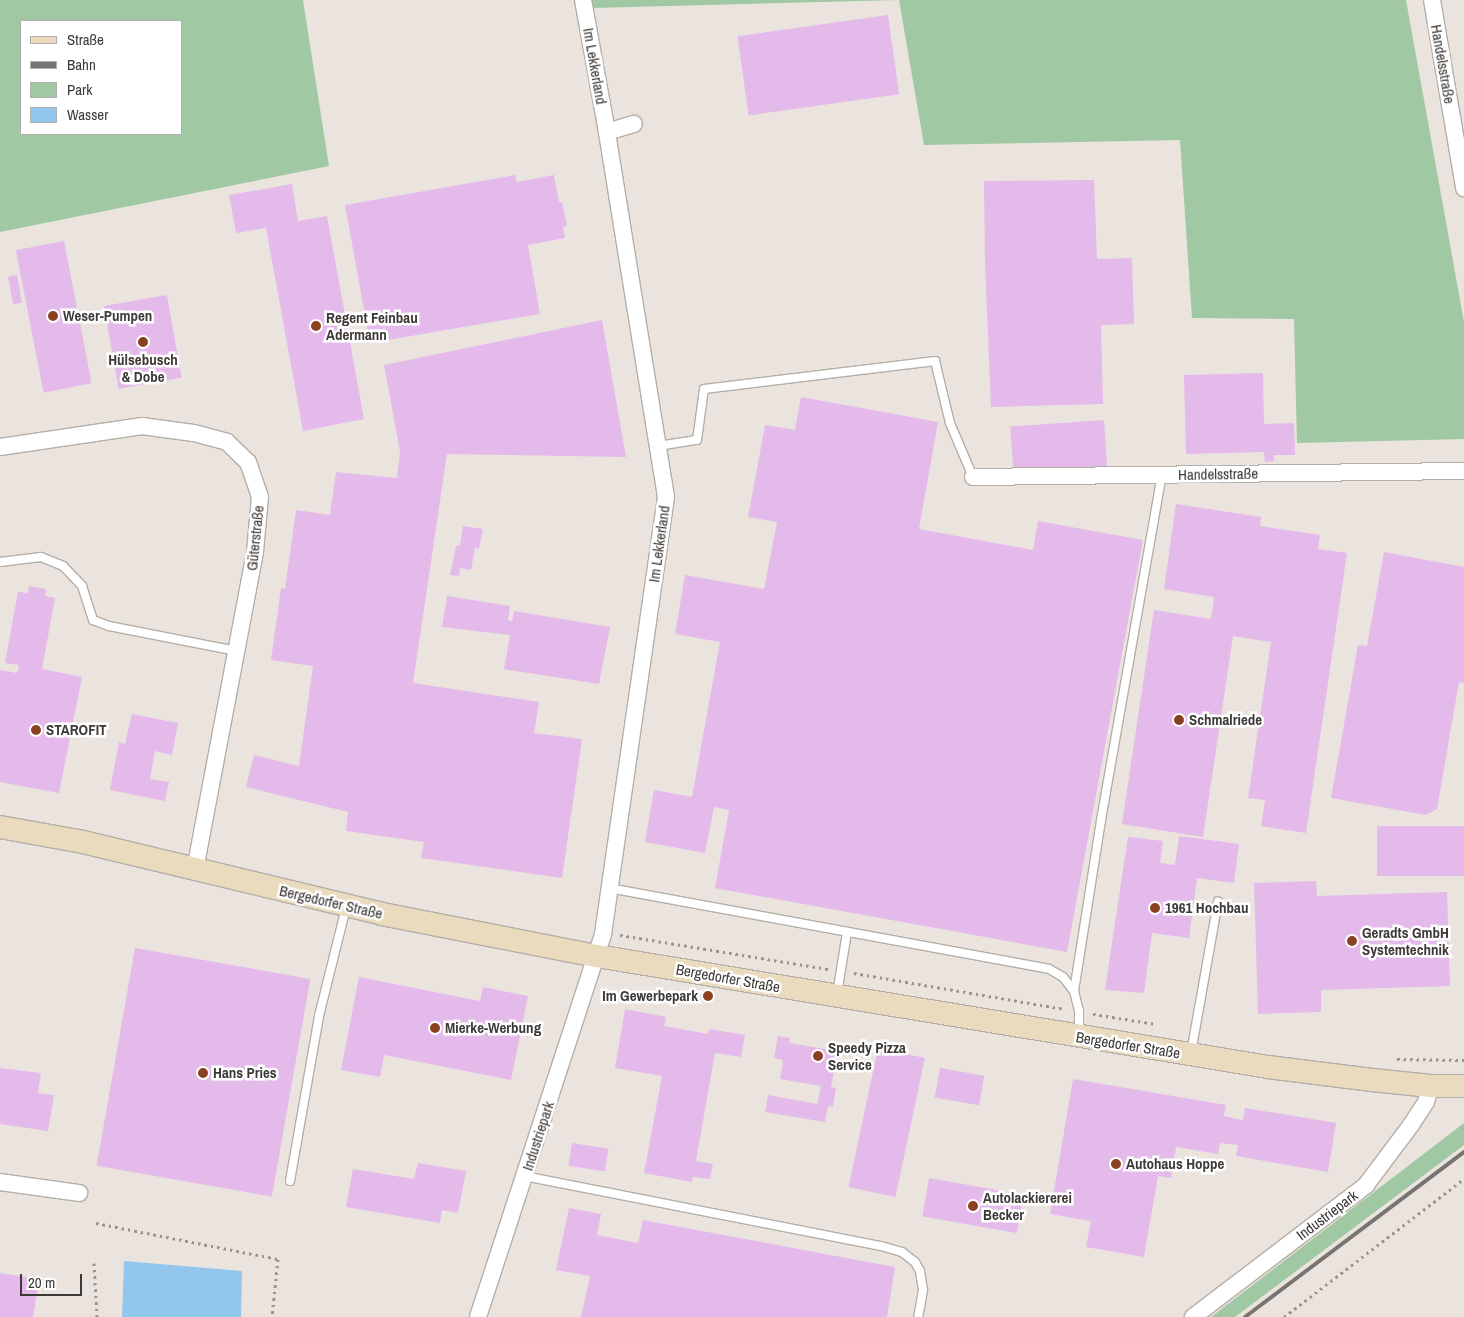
<!DOCTYPE html>
<html>
<head>
<meta charset="utf-8">
<style>
	body { margin:0 }
	#map { position:relative; width:1464px; height:1317px; overflow:hidden; background:#ebe4de; font-family:"Archivo Narrow",sans-serif }
	div>[style] { position:absolute }
	[style*='--x'] { left:calc(var(--x)*1px); top:calc(var(--y)*1px); width:calc(var(--w)*1px); rotate:calc(var(--a)*1deg) }
	.green>* { inset:0; background:#a0c8a3 }
	.water>* { inset:0; background:#92c6ed }
	.building>* { inset:0; background:#e3baea; transform-origin:0 0 }
	.path>* { height:3px; margin-top:-1.5px; transform-origin:0; background:repeating-linear-gradient(90deg,#999490 0 2.5px,transparent 0 6.5px) }
	.roads { filter:drop-shadow(1px 0 #b4aea8) drop-shadow(-1px 0 #b4aea8) drop-shadow(0 1px #b4aea8) drop-shadow(0 -1px #b4aea8) }
	.lane>* { height:8px; margin:-4px; padding:0 4px; transform-origin:4px; border-radius:4px; background:#fff }
	.street>* { height:16px; margin:-8px; padding:0 8px; transform-origin:8px; border-radius:8px; background:#fff }
	.secondary>* { height:22px; margin:-11px; padding:0 11px; transform-origin:11px; border-radius:11px; background:#eadbbe }
	.rail>* { height:4px; margin:-2px; padding:0 2px; transform-origin:2px; border-radius:2px; background:#787471 }
	.dots>* { width:14px; height:14px; translate:-50% -50%; box-sizing:border-box; border:2px solid #fff; border-radius:50% }
	span { translate:-50% -50%; white-space:nowrap; text-align:center; line-height:1.15; -webkit-text-stroke:5px #fff; paint-order:stroke }
	.street-label { font-size:15px; color:#3c3937 }
	.poi-label { font-size:15px; color:#3c3937; font-weight:700 }
	.left { translate:0 -50%; text-align:left }
	.right { translate:-100% -50%; text-align:right }
	.legend { position:absolute; left:20px; top:20px; width:162px; height:115px; box-sizing:border-box; background:#fff; border:1px solid #b1b0af; margin:0; padding:6px 9px; list-style:none; font-size:15px; color:#3c3937 }
	.legend li { display:flex; align-items:center; gap:10px; height:25px }
	.legend b { width:25px; border:1px solid #b1b0af }
	.scale { position:absolute; left:20px; top:1274px; width:62px; height:22px; box-sizing:border-box; border:2px solid #3c3937; border-top:0; padding-left:6px; font-size:15px; line-height:18px; white-space:nowrap; color:#3c3937; -webkit-text-stroke:4px #fff; paint-order:stroke }
</style>
</head>
<body>
<div id="map">
	<div class="green">
		<i style="clip-path:polygon(evenodd,0 0,303px 0,329px 166px,0 232px,0 0,21px 21px,181px 21px,181px 134px,21px 134px,21px 21px)"></i>
		<i style="clip-path:polygon(590px 0,1406px 0,1464px 322px,1464px 439px,1297px 443px,1294px 319px,1192px 318px,1180px 140px,924px 145px,899px 0,591px 8px)"></i>
		<i style="clip-path:polygon(1464px 1123px,1464px 1145px,1235px 1317px,1211px 1317px)"></i>
	</div>
	<div class="water">
		<i style="clip-path:polygon(124px 1261px,242px 1271px,241px 1317px,122px 1317px)"></i>
	</div>
	<div class="building">
		<i style="left:888px;top:15px;width:80px;height:152px;rotate:82deg"></i>
		<i style="clip-path:polygon(515px 175px,517px 182px,554px 175px,559px 202px,562px 202px,567px 226px,563px 227px,565px 238px,528px 245px,540px 314px,370px 343px,345px 205px)"></i>
		<i style="clip-path:polygon(1094px 180px,1097px 259px,1132px 258px,1134px 324px,1101px 325px,1103px 404px,991px 407px,985px 263px,984px 181px)"></i>
		<i style="clip-path:polygon(292px 184px,298px 221px,327px 216px,364px 419px,303px 431px,266px 228px,236px 233px,229px 195px)"></i>
		<i style="left:64px;top:241px;width:145px;height:49px;rotate:79deg"></i>
		<i style="left:17px;top:275px;width:28px;height:9px;rotate:80deg"></i>
		<i style="left:167px;top:295px;width:84px;height:64px;rotate:80deg"></i>
		<i style="clip-path:polygon(602px 320px,626px 457px,447px 454px,413px 683px,539px 702px,534px 733px,582px 739px,562px 878px,421px 858px,424px 842px,346px 831px,348px 812px,246px 787px,254px 755px,299px 766px,313px 666px,271px 660px,281px 588px,285px 589px,296px 510px,330px 515px,336px 472px,397px 478px,400px 452px,384px 365px)"></i>
		<i style="clip-path:polygon(1263px 373px,1264px 424px,1294px 423px,1295px 455px,1274px 455px,1274px 461px,1265px 462px,1264px 452px,1186px 454px,1184px 375px)"></i>
		<i style="clip-path:polygon(801px 397px,938px 422px,919px 529px,1033px 550px,1038px 521px,1143px 540px,1067px 952px,715px 888px,729px 810px,714px 807px,705px 853px,645px 842px,654px 790px,692px 797px,720px 642px,675px 634px,685px 575px,764px 589px,777px 522px,748px 517px,765px 425px,795px 430px)"></i>
		<i style="left:1104px;top:420px;width:48px;height:94px;rotate:86deg"></i>
		<i style="clip-path:polygon(1176px 504px,1261px 517px,1260px 526px,1320px 535px,1318px 549px,1347px 553px,1306px 833px,1261px 826px,1265px 800px,1248px 798px,1271px 642px,1233px 636px,1203px 837px,1122px 824px,1154px 610px,1211px 619px,1214px 597px,1164px 589px)"></i>
		<i style="clip-path:polygon(463px 526px,483px 529px,479px 549px,475px 548px,471px 570px,460px 568px,459px 576px,450px 575px,456px 546px,460px 546px)"></i>
		<i style="clip-path:polygon(1384px 552px,1464px 567px,1464px 683px,1459px 682px,1437px 809px,1426px 815px,1331px 798px,1358px 645px,1367px 646px)"></i>
		<i style="clip-path:polygon(29px 586px,46px 589px,45px 596px,55px 598px,42px 669px,82px 677px,59px 793px,0 782px,0 670px,17px 673px,19px 665px,5px 663px,18px 592px,28px 593px)"></i>
		<i style="clip-path:polygon(447px 596px,510px 606px,508px 620px,512px 621px,514px 611px,610px 627px,599px 684px,504px 669px,510px 635px,442px 627px)"></i>
		<i style="clip-path:polygon(132px 714px,178px 723px,172px 755px,155px 751px,150px 779px,169px 782px,165px 801px,110px 790px,119px 742px,125px 744px)"></i>
		<i style="left:1464px;top:826px;width:50px;height:87px;rotate:90deg"></i>
		<i style="clip-path:polygon(1179px 836px,1239px 844px,1234px 883px,1197px 878px,1189px 938px,1152px 933px,1144px 993px,1105px 990px,1128px 837px,1163px 841px,1160px 863px,1175px 865px)"></i>
		<i style="clip-path:polygon(1316px 881px,1317px 896px,1447px 892px,1450px 986px,1321px 990px,1321px 1012px,1258px 1014px,1254px 883px)"></i>
		<i style="left:135px;top:948px;width:178px;height:221px;rotate:10deg"></i>
		<i style="clip-path:polygon(359px 977px,480px 1001px,483px 987px,528px 996px,511px 1080px,384px 1055px,380px 1077px,341px 1070px)"></i>
		<i style="clip-path:polygon(625px 1009px,666px 1017px,664px 1026px,708px 1034px,709px 1029px,745px 1035px,741px 1057px,715px 1053px,696px 1161px,713px 1164px,710px 1179px,693px 1177px,692px 1182px,644px 1173px,662px 1076px,615px 1068px)"></i>
		<i style="clip-path:polygon(778px 1036px,790px 1038px,789px 1043px,838px 1051px,831px 1087px,836px 1088px,833px 1107px,828px 1106px,825px 1122px,765px 1112px,768px 1095px,817px 1104px,821px 1086px,780px 1079px,783px 1060px,774px 1058px)"></i>
		<i style="left:878px;top:1048px;width:48px;height:142px;rotate:12deg"></i>
		<i style="clip-path:polygon(0 1068px,41px 1073px,38px 1093px,54px 1095px,48px 1131px,0 1124px)"></i>
		<i style="left:940px;top:1068px;width:45px;height:30px;rotate:10deg"></i>
		<i style="clip-path:polygon(1073px 1079px,1226px 1105px,1224px 1116px,1243px 1120px,1245px 1108px,1336px 1123px,1328px 1172px,1236px 1156px,1238px 1145px,1220px 1143px,1218px 1154px,1176px 1147px,1171px 1178px,1158px 1176px,1144px 1257px,1086px 1247px,1091px 1221px,1050px 1214px)"></i>
		<i style="left:572px;top:1143px;width:37px;height:23px;rotate:9deg"></i>
		<i style="clip-path:polygon(418px 1163px,466px 1171px,458px 1213px,442px 1210px,440px 1223px,346px 1207px,353px 1169px,414px 1179px)"></i>
		<i style="left:929px;top:1178px;width:96px;height:39px;rotate:10deg"></i>
		<i style="clip-path:polygon(569px 1208px,601px 1214px,597px 1235px,638px 1243px,643px 1220px,895px 1267px,887px 1317px,581px 1317px,590px 1276px,556px 1270px)"></i>
		<i style="clip-path:polygon(0 1273px,39px 1279px,33px 1317px,0 1317px)"></i>
	</div>
	<div class="path">
		<i style="--x:620;--y:935;--w:211;--a:9.3"></i>
		<i style="--x:854;--y:973;--w:214;--a:9.7"></i>
		<i style="--x:1093;--y:1014;--w:64;--a:9"></i>
		<i style="--x:1397;--y:1059;--w:67;--a:0.9"></i>
		<i style="--x:96;--y:1223;--w:186;--a:11.2"></i>
		<i style="--x:278;--y:1259;--w:58;--a:95.9"></i>
		<i style="--x:94;--y:1263;--w:54;--a:86.8"></i>
		<i style="--x:1284;--y:1317;--w:227;--a:-37.5"></i>
	</div>
	<div class="roads">
		<div class="lane">
			<i style="--x:658;--y:446;--w:39;--a:-9"></i>
			<i style="--x:697;--y:440;--w:51;--a:-82.2"></i>
			<i style="--x:704;--y:389;--w:233;--a:-6.9"></i>
			<i style="--x:935;--y:361;--w:64;--a:76.4"></i>
			<i style="--x:950;--y:423;--w:59;--a:66.9"></i>
			<i style="--x:0;--y:562;--w:41;--a:-7"></i>
			<i style="--x:41;--y:557;--w:24;--a:22"></i>
			<i style="--x:63;--y:566;--w:28;--a:46"></i>
			<i style="--x:82;--y:586;--w:36;--a:72"></i>
			<i style="--x:93;--y:620;--w:17;--a:21"></i>
			<i style="--x:109;--y:626;--w:130;--a:11.1"></i>
			<i style="--x:609;--y:888;--w:447;--a:10.4"></i>
			<i style="--x:1049;--y:969;--w:16;--a:30"></i>
			<i style="--x:1063;--y:977;--w:18;--a:52"></i>
			<i style="--x:1074;--y:991;--w:21;--a:76"></i>
			<i style="--x:1079;--y:1011;--w:24;--a:90"></i>
			<i style="--x:1074;--y:991;--w:173;--a:-81"></i>
			<i style="--x:1101;--y:820;--w:350;--a:-80"></i>
			<i style="--x:837;--y:994;--w:63;--a:-80.8"></i>
			<i style="--x:1191;--y:1053;--w:154;--a:-79.9"></i>
			<i style="--x:524;--y:1176;--w:364;--a:11.1"></i>
			<i style="--x:881;--y:1246;--w:22;--a:16"></i>
			<i style="--x:902;--y:1252;--w:16;--a:38"></i>
			<i style="--x:915;--y:1262;--w:10;--a:61"></i>
			<i style="--x:920;--y:1271;--w:19;--a:81"></i>
			<i style="--x:923;--y:1290;--w:27;--a:100"></i>
			<i style="--x:290;--y:1181;--w:168;--a:-80"></i>
			<i style="--x:319;--y:1016;--w:111;--a:-76"></i>
		</div>
		<div class="street">
			<i style="--x:1432;--y:0;--w:191;--a:80.3"></i>
			<i style="--x:607;--y:132;--w:28;--a:-17"></i>
			<i style="--x:0;--y:447;--w:144;--a:-8.4"></i>
			<i style="--x:142;--y:426;--w:52;--a:7.7"></i>
			<i style="--x:194;--y:433;--w:34;--a:15"></i>
			<i style="--x:227;--y:442;--w:29;--a:44"></i>
			<i style="--x:248;--y:462;--w:37;--a:71"></i>
			<i style="--x:260;--y:497;--w:55;--a:95.2"></i>
			<i style="--x:255;--y:552;--w:324;--a:100.7"></i>
			<i style="--x:973;--y:477;--w:491;--a:-0.7"></i>
			<i style="--x:0;--y:1182;--w:80;--a:7.9"></i>
			<i style="--x:478;--y:1317;--w:403;--a:-71.9"></i>
			<i style="--x:603;--y:934;--w:442;--a:-81.8"></i>
			<i style="--x:666;--y:497;--w:370;--a:-99.2"></i>
			<i style="--x:607;--y:132;--w:134;--a:-100.3"></i>
			<i style="--x:1193;--y:1317;--w:218;--a:-37.3"></i>
			<i style="--x:1366;--y:1185;--w:75;--a:-53.1"></i>
			<i style="--x:1411;--y:1125;--w:27;--a:-57"></i>
			<i style="--x:1426;--y:1102;--w:17;--a:-73"></i>
		</div>
		<div class="secondary">
			<i style="--x:0;--y:827;--w:84;--a:10.2"></i>
			<i style="--x:83;--y:842;--w:308;--a:13.5"></i>
			<i style="--x:382;--y:914;--w:219;--a:11.1"></i>
			<i style="--x:597;--y:956;--w:680;--a:9.39"></i>
			<i style="--x:1268;--y:1067;--w:105;--a:7.1"></i>
			<i style="--x:1372;--y:1080;--w:59;--a:5.8"></i>
			<i style="--x:1431;--y:1086;--w:33;--a:0"></i>
		</div>
	</div>
	<div class="rail">
		<i style="--x:1245;--y:1317;--w:274;--a:-37"></i>
	</div>
	<div class="dots">
		<i style="left:53px;top:316px;background:#894122"></i>
		<i style="left:316px;top:326px;background:#894122"></i>
		<i style="left:143px;top:342px;background:#894122"></i>
		<i style="left:1179px;top:720px;background:#894122"></i>
		<i style="left:36px;top:730px;background:#894122"></i>
		<i style="left:1155px;top:908px;background:#894122"></i>
		<i style="left:1352px;top:941px;background:#894122"></i>
		<i style="left:708px;top:996px;background:#894122"></i>
		<i style="left:435px;top:1028px;background:#894122"></i>
		<i style="left:818px;top:1056px;background:#894122"></i>
		<i style="left:203px;top:1073px;background:#894122"></i>
		<i style="left:1116px;top:1164px;background:#894122"></i>
		<i style="left:973px;top:1206px;background:#894122"></i>
	</div>
	<div class="street-label">
		<span style="left:1443px;top:64px;rotate:80deg">Handelsstraße</span>
		<span style="left:595px;top:66px;rotate:80deg">Im Lekkerland</span>
		<span style="left:1218px;top:474px;rotate:-1deg">Handelsstraße</span>
		<span style="left:255px;top:538px;rotate:-84deg">Güterstraße</span>
		<span style="left:659px;top:544px;rotate:-82deg">Im Lekkerland</span>
		<span style="left:331px;top:902px;rotate:13deg">Bergedorfer Straße</span>
		<span style="left:728px;top:978px;rotate:10deg">Bergedorfer Straße</span>
		<span style="left:1128px;top:1045px;rotate:9deg">Bergedorfer Straße</span>
		<span style="left:538px;top:1136px;rotate:-72deg">Industriepark</span>
		<span style="left:1327px;top:1215px;rotate:-37deg">Industriepark</span>
	</div>
	<div class="poi-label">
		<span class="left" style="left:63px;top:316px">Weser-Pumpen</span>
		<span class="left" style="left:326px;top:326px">Regent Feinbau<br>Adermann</span>
		<span style="left:143px;top:368px">Hülsebusch<br>&amp; Dobe</span>
		<span class="left" style="left:1189px;top:720px">Schmalriede</span>
		<span class="left" style="left:46px;top:730px">STAROFIT</span>
		<span class="left" style="left:1165px;top:908px">1961 Hochbau</span>
		<span class="left" style="left:1362px;top:941px">Geradts GmbH<br>Systemtechnik</span>
		<span class="right" style="left:698px;top:996px">Im Gewerbepark</span>
		<span class="left" style="left:445px;top:1028px">Mierke-Werbung</span>
		<span class="left" style="left:828px;top:1056px">Speedy Pizza<br>Service</span>
		<span class="left" style="left:213px;top:1073px">Hans Pries</span>
		<span class="left" style="left:1126px;top:1164px">Autohaus Hoppe</span>
		<span class="left" style="left:983px;top:1206px">Autolackiererei<br>Becker</span>
	</div>
	<ul class="legend">
	<li><b style="height:6px;background:#eadbbe"></b>Straße</li>
	<li><b style="height:6px;background:#787471"></b>Bahn</li>
	<li><b style="height:14px;background:#a0c8a3"></b>Park</li>
	<li><b style="height:14px;background:#92c6ed"></b>Wasser</li>
	</ul>
	<div class="scale">20 m</div>
</div>
</body>
</html>
